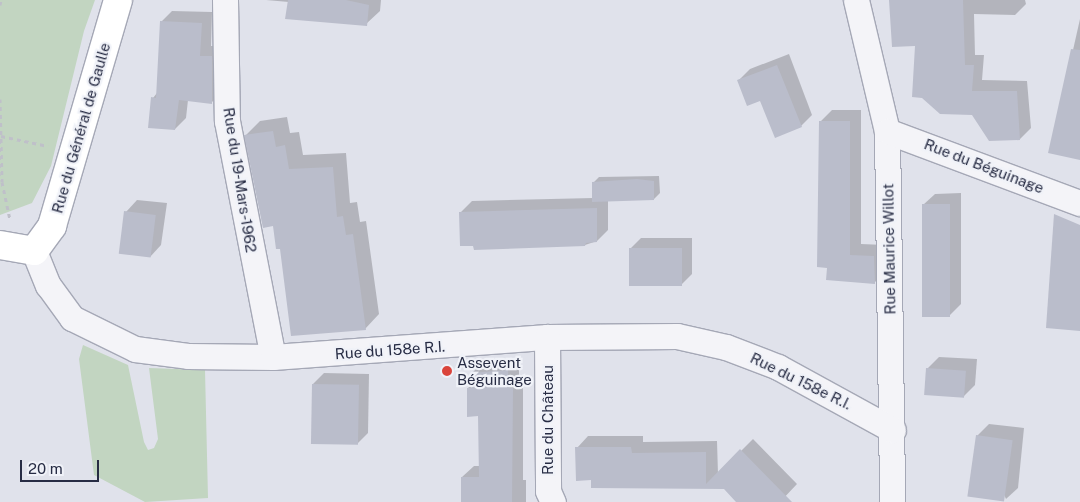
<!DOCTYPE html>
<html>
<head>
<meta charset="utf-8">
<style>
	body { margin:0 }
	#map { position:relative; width:1080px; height:502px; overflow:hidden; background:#e0e2eb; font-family:"Public Sans",sans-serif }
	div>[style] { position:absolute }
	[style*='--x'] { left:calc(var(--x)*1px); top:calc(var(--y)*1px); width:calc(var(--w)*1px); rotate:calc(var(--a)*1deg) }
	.green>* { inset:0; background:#c2d5c1 }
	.shadow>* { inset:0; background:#0003 }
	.building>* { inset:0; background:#babdcb; transform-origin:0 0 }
	.path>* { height:3px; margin-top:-1.5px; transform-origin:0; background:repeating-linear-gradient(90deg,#bfc0c9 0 4px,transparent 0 8px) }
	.roads { filter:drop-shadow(1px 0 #a5a8b6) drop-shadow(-1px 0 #a5a8b6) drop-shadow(0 1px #a5a8b6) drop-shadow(0 -1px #a5a8b6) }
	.street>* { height:25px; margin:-12.5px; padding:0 12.5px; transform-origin:12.5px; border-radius:12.5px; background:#f4f4f8 }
	.secondary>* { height:28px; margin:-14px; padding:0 14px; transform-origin:14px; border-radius:14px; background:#fff }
	.dots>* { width:14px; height:14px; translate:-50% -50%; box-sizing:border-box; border:2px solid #f0f2f8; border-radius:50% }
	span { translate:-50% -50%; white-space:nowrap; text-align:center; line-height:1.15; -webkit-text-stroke:4.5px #f0f2f8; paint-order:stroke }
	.street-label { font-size:15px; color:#272c44 }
	.poi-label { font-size:15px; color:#272c44 }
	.left { translate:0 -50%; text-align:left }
	.scale { position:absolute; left:20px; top:460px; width:79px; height:22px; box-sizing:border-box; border:2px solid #272c44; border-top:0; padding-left:6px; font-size:15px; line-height:18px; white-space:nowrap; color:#272c44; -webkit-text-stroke:4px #f0f2f8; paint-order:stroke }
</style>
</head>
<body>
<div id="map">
	<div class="green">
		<i style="clip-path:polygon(0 0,95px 0,84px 31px,51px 166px,32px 203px,0 215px)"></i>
		<i style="clip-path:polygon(83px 345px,128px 365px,144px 442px,148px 450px,154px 448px,158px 439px,149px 368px,205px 370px,208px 498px,145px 502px,94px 475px,79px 359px)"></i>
	</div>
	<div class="shadow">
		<i style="clip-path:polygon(266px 0,381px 0,380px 11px,366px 24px,289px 2px)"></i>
		<i style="clip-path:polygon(890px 0,1025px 0,1026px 4px,1015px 15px,974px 14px,975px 55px,984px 55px,982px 80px,1027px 81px,1031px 128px,1020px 139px,972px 114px,917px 44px)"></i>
		<i style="clip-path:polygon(172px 11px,212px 12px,211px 46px,222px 46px,223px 91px,212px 102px,188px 100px,186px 118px,175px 129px,153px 98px,157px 93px,161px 22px)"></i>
		<i style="clip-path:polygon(1080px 19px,1080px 158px,1050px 152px)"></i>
		<i style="clip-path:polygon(789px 54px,812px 115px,801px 126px,739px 80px,750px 69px)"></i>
		<i style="clip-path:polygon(832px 110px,861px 110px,861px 244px,885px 245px,886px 271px,874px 283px,828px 267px,820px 122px)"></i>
		<i style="clip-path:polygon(287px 117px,290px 133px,299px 132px,303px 155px,346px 153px,350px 203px,357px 202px,360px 222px,366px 221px,379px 314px,365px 329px,281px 247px,246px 135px,260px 121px)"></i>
		<i style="clip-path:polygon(659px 176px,660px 193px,654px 199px,608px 200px,608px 230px,597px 241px,585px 245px,460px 213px,472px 201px,593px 198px,593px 183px,599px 177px)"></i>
		<i style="clip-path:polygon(961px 193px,961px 304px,949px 316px,923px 205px,935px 194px)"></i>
		<i style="clip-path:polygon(137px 200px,167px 203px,161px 245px,150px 257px,126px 212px)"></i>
		<i style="clip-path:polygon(641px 238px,692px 238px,692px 274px,682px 284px,630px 249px)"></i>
		<i style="clip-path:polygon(939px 357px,977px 359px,975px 385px,964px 396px,927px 369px)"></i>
		<i style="clip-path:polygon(519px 359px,519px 377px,523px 377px,523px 480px,526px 480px,526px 502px,462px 502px,462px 477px,474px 466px,480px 466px,480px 415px,468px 388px,472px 384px,472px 373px,483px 362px)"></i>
		<i style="clip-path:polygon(324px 373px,369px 374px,368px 433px,357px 444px,313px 384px)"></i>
		<i style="clip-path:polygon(989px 424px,1024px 428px,1018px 488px,1006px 499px,977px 436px)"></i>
		<i style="clip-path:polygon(588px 436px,643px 436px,643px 442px,717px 441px,718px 474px,753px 439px,797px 484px,780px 502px,738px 502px,724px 488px,593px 479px,577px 448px)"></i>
	</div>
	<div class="building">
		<i style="clip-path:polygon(288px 0,346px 0,369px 5px,367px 26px,285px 19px)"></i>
		<i style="clip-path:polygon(889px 0,963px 0,965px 65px,974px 65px,972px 91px,1017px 91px,1020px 140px,989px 141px,972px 115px,940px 114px,922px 98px,912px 97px,915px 46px,892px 47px)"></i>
		<i style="clip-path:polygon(160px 21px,202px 23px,200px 56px,212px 56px,212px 104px,179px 100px,175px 130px,148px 128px,151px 97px,156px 98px)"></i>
		<i style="clip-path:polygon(1071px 49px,1080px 50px,1080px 160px,1048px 153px)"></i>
		<i style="clip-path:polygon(777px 65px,802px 127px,775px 138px,760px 101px,747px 106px,737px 80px)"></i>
		<i style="clip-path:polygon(819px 121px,850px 121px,850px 255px,874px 256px,875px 284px,826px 280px,827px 268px,817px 267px)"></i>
		<i style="clip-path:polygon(273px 131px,276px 147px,285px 145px,289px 169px,333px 167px,337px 217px,343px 216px,346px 235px,353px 234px,366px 330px,291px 336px,280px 249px,276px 249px,273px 226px,263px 228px,244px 135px)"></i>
		<i style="clip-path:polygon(637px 179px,654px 181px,654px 200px,592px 202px,592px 182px)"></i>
		<i style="left:950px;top:204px;width:113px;height:28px;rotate:90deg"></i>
		<i style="clip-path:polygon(597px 208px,597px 242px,586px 243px,585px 246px,474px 250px,473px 246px,460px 246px,459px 212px)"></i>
		<i style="left:124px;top:211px;width:32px;height:43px;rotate:7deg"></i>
		<i style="clip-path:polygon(1054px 214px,1080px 225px,1080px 331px,1046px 328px)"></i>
		<i style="left:629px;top:248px;width:53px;height:38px"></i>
		<i style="left:926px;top:368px;width:40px;height:27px;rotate:4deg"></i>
		<i style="clip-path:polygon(508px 370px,509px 388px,513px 388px,512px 502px,461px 502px,461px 477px,479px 477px,478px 416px,467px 417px,467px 388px,471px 388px,471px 373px)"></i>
		<i style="left:312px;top:384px;width:47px;height:60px;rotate:1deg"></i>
		<i style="left:976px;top:435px;width:37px;height:62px;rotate:8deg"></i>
		<i style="clip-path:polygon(575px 447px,631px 447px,632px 453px,706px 452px,706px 484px,740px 449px,792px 502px,736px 502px,724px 489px,591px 488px,591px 480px,576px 481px)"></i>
	</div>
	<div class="path">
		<i style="--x:0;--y:5;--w:5;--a:-79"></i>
		<i style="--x:0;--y:99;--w:83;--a:88.6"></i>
		<i style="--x:2;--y:182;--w:39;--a:78"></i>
		<i style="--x:1;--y:136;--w:48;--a:12"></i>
	</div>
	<div class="roads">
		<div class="street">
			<i style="--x:225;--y:0;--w:121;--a:89.1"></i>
			<i style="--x:227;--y:121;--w:240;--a:79"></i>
			<i style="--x:856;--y:0;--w:135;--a:76.7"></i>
			<i style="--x:887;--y:131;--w:371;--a:89.2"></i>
			<i style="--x:887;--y:131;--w:206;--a:20.5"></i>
			<i style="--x:34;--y:251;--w:37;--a:68"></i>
			<i style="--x:48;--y:285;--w:41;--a:54"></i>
			<i style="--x:72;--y:318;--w:70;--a:26.2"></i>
			<i style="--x:135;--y:349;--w:53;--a:7.5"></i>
			<i style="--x:188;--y:356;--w:85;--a:0.7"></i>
			<i style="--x:273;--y:357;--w:275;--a:-4.2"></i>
			<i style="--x:547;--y:337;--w:130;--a:-0.4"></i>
			<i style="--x:677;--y:336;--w:50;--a:12.7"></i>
			<i style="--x:726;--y:347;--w:56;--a:21"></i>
			<i style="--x:778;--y:367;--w:131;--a:28.7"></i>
			<i style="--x:547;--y:337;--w:154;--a:89.6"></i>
			<i style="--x:548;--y:491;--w:12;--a:66"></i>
		</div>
		<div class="secondary">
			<i style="--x:0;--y:245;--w:35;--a:10"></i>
			<i style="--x:34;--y:251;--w:31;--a:-54"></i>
			<i style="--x:52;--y:226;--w:235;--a:-73.7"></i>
		</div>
	</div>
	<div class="dots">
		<i style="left:447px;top:371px;background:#da443b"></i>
	</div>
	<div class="street-label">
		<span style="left:81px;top:128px;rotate:-74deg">Rue du Général de Gaulle</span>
		<span style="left:984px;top:166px;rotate:21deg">Rue du Béguinage</span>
		<span style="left:240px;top:180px;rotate:81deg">Rue du 19-Mars-1962</span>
		<span style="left:889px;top:249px;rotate:-91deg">Rue Maurice Willot</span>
		<span style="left:390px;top:350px;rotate:-4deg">Rue du 158e R.I.</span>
		<span style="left:801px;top:381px;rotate:26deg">Rue du 158e R.I.</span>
		<span style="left:548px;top:420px;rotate:-90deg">Rue du Château</span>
	</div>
	<div class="poi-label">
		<span class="left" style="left:457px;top:371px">Assevent<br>Béguinage</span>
	</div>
	<div class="scale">20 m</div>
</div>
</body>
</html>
